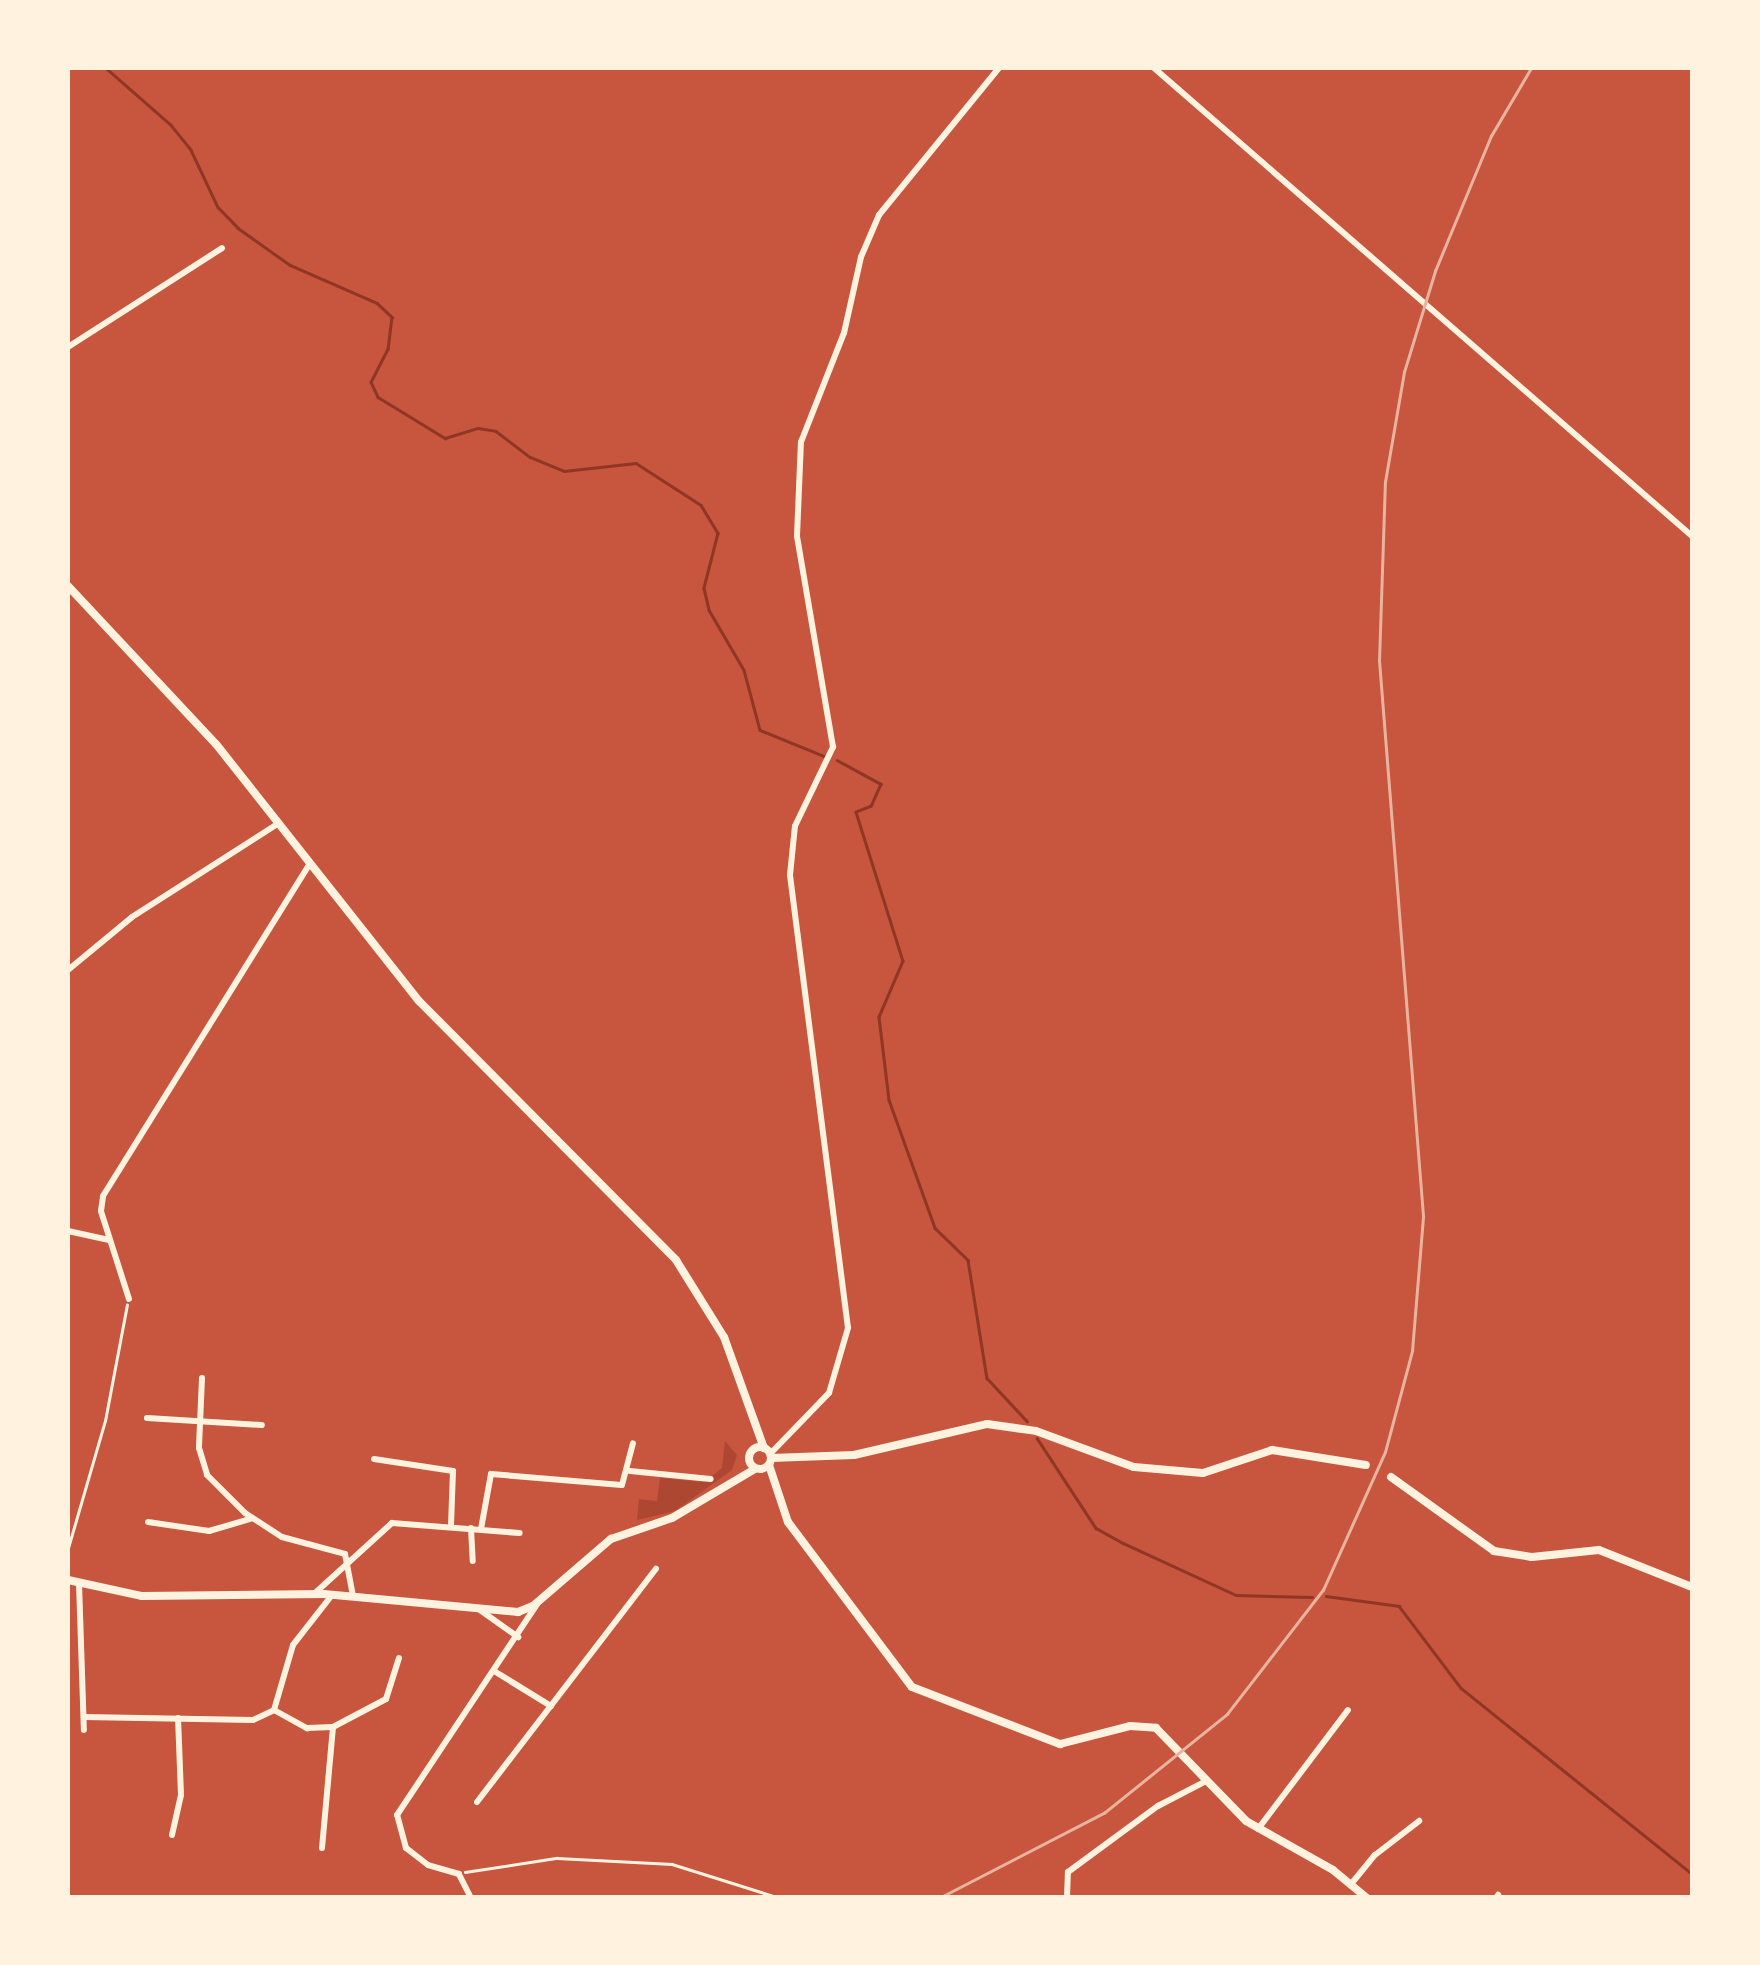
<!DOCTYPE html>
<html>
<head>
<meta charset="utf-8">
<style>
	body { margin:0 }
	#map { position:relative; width:1760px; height:1965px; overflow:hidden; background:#c8553d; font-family:"DM Sans",sans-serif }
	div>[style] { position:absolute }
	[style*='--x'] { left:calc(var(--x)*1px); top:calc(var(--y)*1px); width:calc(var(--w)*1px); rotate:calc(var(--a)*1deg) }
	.green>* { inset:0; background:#ae4732 }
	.stream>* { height:2.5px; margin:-1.25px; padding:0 1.25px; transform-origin:1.25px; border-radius:1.25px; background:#8f3625 }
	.path>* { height:2.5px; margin:-1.25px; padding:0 1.25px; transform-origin:1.25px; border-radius:1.25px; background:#fff3e0 }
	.minor>* { height:6px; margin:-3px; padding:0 3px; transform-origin:3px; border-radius:3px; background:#fff3e0 }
	.tertiary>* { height:8px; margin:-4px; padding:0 4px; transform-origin:4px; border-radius:4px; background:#fff3e0 }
	.tertiary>.ring { margin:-4px; padding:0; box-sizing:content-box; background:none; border:8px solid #fff3e0; border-radius:50% }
	.rail>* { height:2.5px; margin:-1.25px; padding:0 1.25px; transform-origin:1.25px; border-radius:1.25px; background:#e9b49f }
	span { translate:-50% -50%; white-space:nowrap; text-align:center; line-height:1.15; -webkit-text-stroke:8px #fff3e0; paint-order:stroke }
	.frame { position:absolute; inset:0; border:70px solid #fff3e0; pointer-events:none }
</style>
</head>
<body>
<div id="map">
	<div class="green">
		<i style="clip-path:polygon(725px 1441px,737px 1455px,732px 1470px,675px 1511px,637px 1520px,639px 1499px,657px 1501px,660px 1478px,704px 1482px,722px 1468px)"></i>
	</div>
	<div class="stream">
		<i style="--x:106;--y:68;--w:86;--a:41.2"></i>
		<i style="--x:171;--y:125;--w:32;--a:51"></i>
		<i style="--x:191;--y:150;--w:63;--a:64.7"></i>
		<i style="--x:218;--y:207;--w:29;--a:46"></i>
		<i style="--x:238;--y:228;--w:64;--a:35.4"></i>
		<i style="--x:290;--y:265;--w:95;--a:23.6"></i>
		<i style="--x:377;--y:303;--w:21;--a:43"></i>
		<i style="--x:392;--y:317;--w:32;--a:97"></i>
		<i style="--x:388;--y:349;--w:37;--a:117"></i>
		<i style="--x:371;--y:382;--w:17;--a:65"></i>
		<i style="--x:378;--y:397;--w:79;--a:31.5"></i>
		<i style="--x:445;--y:438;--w:34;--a:-17"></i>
		<i style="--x:478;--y:428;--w:18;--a:9"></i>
		<i style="--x:496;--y:431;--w:43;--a:37.4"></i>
		<i style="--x:530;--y:457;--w:37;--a:22"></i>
		<i style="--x:564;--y:471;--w:72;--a:-6.3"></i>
		<i style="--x:636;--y:463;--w:77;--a:32.9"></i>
		<i style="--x:701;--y:505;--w:33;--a:59"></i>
		<i style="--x:718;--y:533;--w:57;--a:104.3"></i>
		<i style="--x:704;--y:588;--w:23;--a:77"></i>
		<i style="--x:709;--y:610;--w:69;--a:59.7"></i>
		<i style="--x:744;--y:670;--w:62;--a:75.1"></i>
		<i style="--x:760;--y:730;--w:69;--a:22.1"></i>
		<i style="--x:837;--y:760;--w:50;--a:28.6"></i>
		<i style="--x:881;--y:784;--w:24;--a:114"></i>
		<i style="--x:871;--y:806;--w:16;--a:158"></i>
		<i style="--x:856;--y:812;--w:156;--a:72.5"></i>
		<i style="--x:903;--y:961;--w:61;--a:113.2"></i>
		<i style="--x:879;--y:1017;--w:84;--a:83.1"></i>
		<i style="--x:889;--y:1100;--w:136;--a:70.2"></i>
		<i style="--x:935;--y:1228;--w:46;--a:44.1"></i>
		<i style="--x:968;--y:1260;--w:120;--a:80.9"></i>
		<i style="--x:987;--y:1378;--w:59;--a:47.1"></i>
		<i style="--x:1037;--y:1438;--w:108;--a:56.8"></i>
		<i style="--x:1096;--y:1528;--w:31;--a:29"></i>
		<i style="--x:1123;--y:1543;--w:124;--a:24.7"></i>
		<i style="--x:1236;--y:1595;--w:76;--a:1.5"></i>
		<i style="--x:1326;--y:1596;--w:74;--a:7.8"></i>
		<i style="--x:1399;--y:1606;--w:103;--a:52.9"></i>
		<i style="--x:1461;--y:1688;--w:297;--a:38.8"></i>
	</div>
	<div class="path">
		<i style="--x:68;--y:1548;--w:132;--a:-73.8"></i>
		<i style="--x:105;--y:1421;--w:118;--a:-79.3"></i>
		<i style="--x:465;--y:1872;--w:93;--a:-8.7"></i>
		<i style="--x:557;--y:1858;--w:115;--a:3"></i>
		<i style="--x:672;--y:1864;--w:113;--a:17.5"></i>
	</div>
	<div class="minor">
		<i style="--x:1154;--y:68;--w:713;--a:41.02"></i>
		<i style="--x:68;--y:347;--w:183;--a:-32.7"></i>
		<i style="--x:68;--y:970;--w:83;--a:-39.6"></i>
		<i style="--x:132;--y:917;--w:174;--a:-32.6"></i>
		<i style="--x:68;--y:1231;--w:42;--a:12.4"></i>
		<i style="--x:129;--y:1299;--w:92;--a:-107.7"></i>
		<i style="--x:101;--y:1211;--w:15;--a:-82"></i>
		<i style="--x:103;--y:1196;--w:392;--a:-58.1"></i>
		<i style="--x:202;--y:1378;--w:70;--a:92.5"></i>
		<i style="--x:199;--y:1448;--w:28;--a:73"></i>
		<i style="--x:207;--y:1475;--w:54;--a:45"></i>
		<i style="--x:245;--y:1513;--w:44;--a:33"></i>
		<i style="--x:282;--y:1537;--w:65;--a:15.1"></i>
		<i style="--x:345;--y:1554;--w:43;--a:79.2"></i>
		<i style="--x:147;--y:1418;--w:115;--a:3.5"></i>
		<i style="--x:770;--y:1454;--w:85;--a:-46"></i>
		<i style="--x:829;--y:1393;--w:68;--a:-73.7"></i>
		<i style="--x:848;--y:1328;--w:457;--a:-97.3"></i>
		<i style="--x:790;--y:875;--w:49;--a:-84.2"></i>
		<i style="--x:795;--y:826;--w:88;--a:-64.3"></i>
		<i style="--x:833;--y:747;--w:214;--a:-99.7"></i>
		<i style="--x:797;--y:536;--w:94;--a:-87.6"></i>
		<i style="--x:801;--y:442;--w:117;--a:-68.5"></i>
		<i style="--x:844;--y:333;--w:78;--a:-77.4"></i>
		<i style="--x:861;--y:257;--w:46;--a:-66.8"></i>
		<i style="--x:879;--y:215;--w:190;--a:-50.8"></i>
		<i style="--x:374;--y:1459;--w:80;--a:8.6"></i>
		<i style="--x:453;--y:1471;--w:55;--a:92.1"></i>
		<i style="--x:630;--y:1471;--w:81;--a:5.6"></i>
		<i style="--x:148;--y:1522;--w:62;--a:8.4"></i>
		<i style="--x:209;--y:1531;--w:43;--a:-16.3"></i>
		<i style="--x:471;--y:1528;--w:33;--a:87"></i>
		<i style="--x:481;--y:1529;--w:56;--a:-79.7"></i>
		<i style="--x:491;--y:1474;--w:131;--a:4.8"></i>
		<i style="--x:622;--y:1485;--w:43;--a:-75.3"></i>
		<i style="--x:79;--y:1583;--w:147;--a:88.1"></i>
		<i style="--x:315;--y:1593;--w:104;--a:-42.3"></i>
		<i style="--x:392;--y:1523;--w:128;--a:4.5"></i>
		<i style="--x:332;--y:1595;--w:63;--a:128"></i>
		<i style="--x:293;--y:1645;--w:68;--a:106.3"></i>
		<i style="--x:274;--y:1710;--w:38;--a:29"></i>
		<i style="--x:307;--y:1728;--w:26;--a:-2"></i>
		<i style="--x:333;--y:1727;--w:60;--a:-27.8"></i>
		<i style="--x:386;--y:1699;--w:43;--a:-72.4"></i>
		<i style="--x:480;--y:1610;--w:47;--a:35.4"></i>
		<i style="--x:494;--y:1671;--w:67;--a:31.6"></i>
		<i style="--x:84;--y:1717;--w:169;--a:1"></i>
		<i style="--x:253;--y:1720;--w:23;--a:-25"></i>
		<i style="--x:477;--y:1802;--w:294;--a:-52.5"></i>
		<i style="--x:1258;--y:1829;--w:149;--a:-52.9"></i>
		<i style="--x:172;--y:1835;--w:41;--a:-77.3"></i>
		<i style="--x:181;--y:1795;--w:77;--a:-92.2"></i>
		<i style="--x:322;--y:1848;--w:121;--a:-84.8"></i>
		<i style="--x:1352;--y:1883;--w:36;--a:-51"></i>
		<i style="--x:1375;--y:1855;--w:56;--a:-37.7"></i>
		<i style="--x:471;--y:1898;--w:27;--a:-117"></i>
		<i style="--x:459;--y:1874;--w:32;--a:-164"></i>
		<i style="--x:428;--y:1865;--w:28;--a:-142"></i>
		<i style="--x:406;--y:1848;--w:34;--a:-105"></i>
		<i style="--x:397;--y:1815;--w:253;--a:-56.4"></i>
		<i style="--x:1067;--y:1898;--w:26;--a:-88"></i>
		<i style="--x:1068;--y:1872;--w:112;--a:-36.3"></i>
		<i style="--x:1158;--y:1806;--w:54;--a:-27.5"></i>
		<i style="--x:1496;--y:1898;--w:4;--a:-56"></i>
	</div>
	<div class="tertiary">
		<i style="--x:68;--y:586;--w:216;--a:46.9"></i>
		<i style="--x:216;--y:744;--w:328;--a:51.7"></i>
		<i style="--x:419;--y:1001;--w:365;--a:45.2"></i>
		<i style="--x:676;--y:1260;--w:91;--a:58.1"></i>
		<i style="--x:724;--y:1337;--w:118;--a:70.2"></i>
		<i class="ring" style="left:749px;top:1447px;width:14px;height:14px"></i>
		<i style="--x:771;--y:1458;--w:83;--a:-2.1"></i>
		<i style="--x:854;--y:1455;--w:137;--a:-13.1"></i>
		<i style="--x:987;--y:1424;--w:49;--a:8.1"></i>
		<i style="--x:1036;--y:1431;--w:104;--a:20.2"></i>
		<i style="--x:1134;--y:1467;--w:69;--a:5"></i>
		<i style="--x:1203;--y:1473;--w:73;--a:-18.4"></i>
		<i style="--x:1272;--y:1450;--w:95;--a:9.1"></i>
		<i style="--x:769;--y:1465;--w:60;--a:71.6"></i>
		<i style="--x:788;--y:1522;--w:206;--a:53.1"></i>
		<i style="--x:912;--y:1687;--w:159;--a:21.1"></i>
		<i style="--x:1060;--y:1744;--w:72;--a:-14.4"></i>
		<i style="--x:1130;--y:1726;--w:26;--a:4"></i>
		<i style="--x:1156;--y:1728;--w:129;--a:45.9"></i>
		<i style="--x:1246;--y:1821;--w:100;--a:29.4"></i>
		<i style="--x:1333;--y:1870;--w:44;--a:39.5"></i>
		<i style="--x:1391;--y:1477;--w:127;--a:35.7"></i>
		<i style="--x:1494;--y:1551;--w:38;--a:9"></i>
		<i style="--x:1532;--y:1557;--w:67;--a:-6"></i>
		<i style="--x:1599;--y:1550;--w:100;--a:21.7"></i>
		<i style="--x:68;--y:1580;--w:76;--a:12.2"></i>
		<i style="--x:142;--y:1596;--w:182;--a:-0.6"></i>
		<i style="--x:324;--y:1594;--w:195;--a:5.3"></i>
		<i style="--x:518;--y:1612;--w:16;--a:-22"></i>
		<i style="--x:533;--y:1606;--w:103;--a:-40.7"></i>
		<i style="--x:611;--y:1539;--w:65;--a:-19"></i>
		<i style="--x:672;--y:1518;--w:96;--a:-30.6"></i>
	</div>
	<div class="rail">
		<i style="--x:939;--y:1898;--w:186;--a:-27.3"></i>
		<i style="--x:1104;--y:1813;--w:158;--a:-38.8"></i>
		<i style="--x:1227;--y:1714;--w:157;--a:-52.3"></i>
		<i style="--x:1323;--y:1590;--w:151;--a:-65.8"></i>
		<i style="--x:1385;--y:1452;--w:105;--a:-75"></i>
		<i style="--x:1412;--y:1351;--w:135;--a:-85.3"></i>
		<i style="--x:1423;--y:1216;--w:557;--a:-94.53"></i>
		<i style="--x:1379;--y:661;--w:179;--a:-88.1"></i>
		<i style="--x:1385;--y:482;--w:112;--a:-80.2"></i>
		<i style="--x:1404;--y:372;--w:106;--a:-72.9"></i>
		<i style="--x:1435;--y:271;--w:146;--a:-67.5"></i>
		<i style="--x:1491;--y:136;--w:79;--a:-59.5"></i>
	</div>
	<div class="frame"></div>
</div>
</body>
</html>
